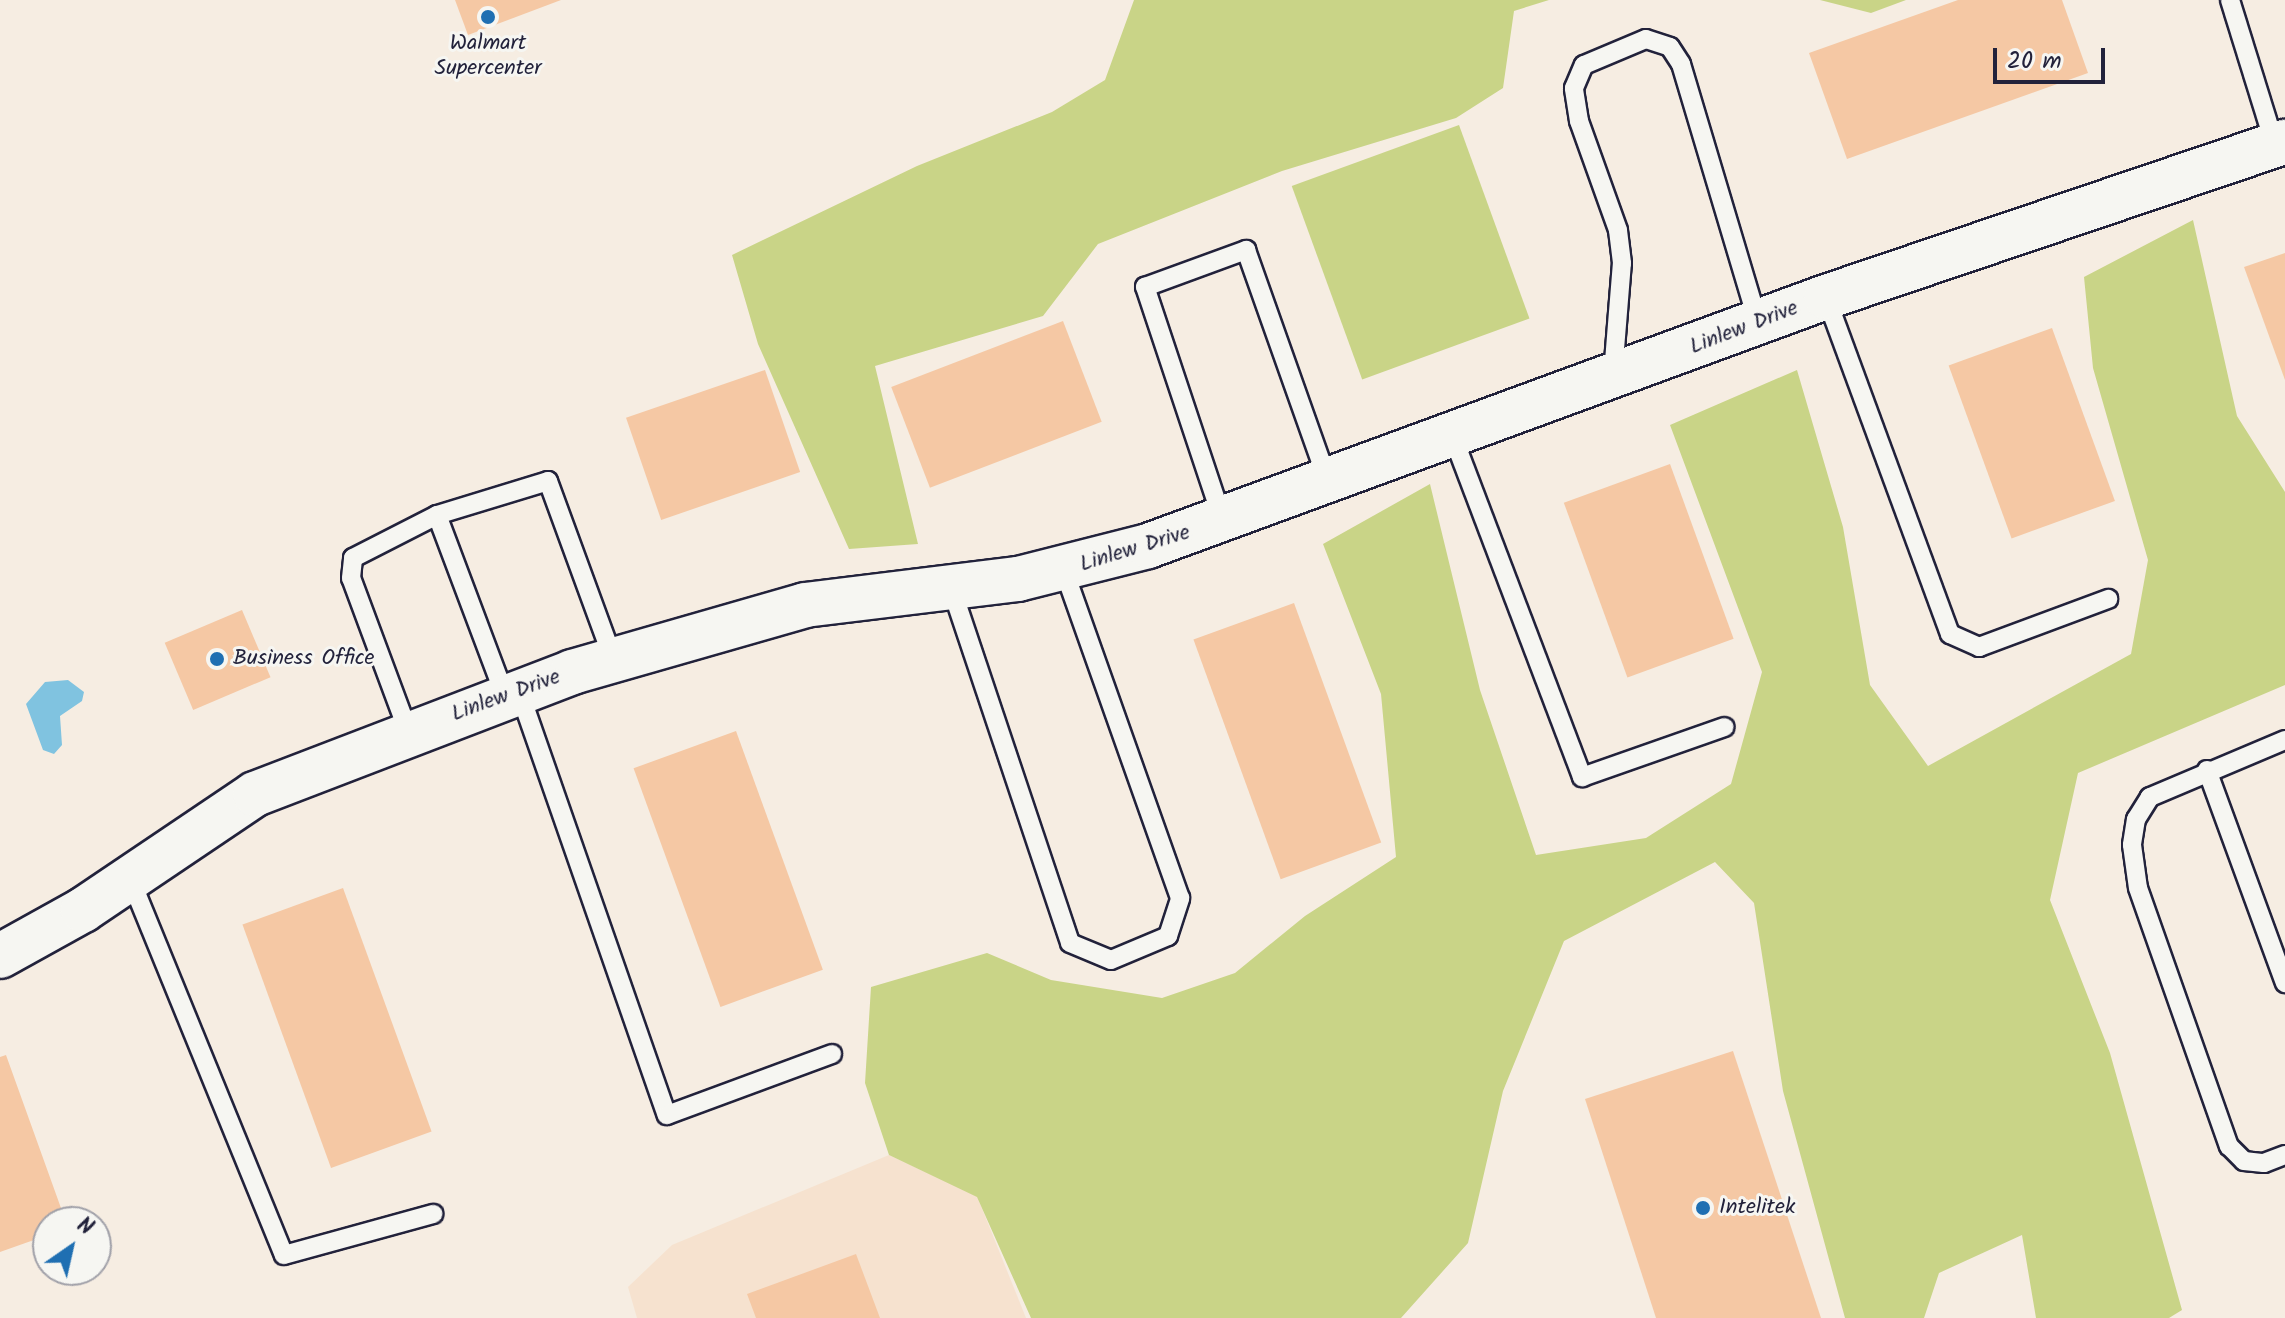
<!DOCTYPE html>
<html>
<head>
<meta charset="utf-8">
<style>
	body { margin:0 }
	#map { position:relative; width:2285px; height:1318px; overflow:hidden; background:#f6ede2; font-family:Kalam,sans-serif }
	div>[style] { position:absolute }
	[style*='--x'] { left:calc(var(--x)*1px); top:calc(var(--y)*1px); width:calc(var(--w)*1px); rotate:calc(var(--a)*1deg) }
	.built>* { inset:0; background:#f6e2cf }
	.green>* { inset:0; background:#c9d487; transform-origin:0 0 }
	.water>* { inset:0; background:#80c3e0 }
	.building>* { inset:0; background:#f5c8a4; transform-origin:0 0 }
	.roads { filter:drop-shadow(2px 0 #22223b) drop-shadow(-2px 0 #22223b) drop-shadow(0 2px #22223b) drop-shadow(0 -2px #22223b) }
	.service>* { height:18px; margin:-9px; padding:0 9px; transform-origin:9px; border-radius:9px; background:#f6f6f2 }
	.tertiary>* { height:44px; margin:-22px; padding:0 22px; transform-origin:22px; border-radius:22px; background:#f6f6f2 }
	.dots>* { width:22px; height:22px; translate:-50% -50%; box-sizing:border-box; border:4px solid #f6f6f2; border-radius:50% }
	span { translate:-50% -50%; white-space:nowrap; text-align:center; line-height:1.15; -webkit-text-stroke:6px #f6f6f2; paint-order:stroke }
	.poi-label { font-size:22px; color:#22223b }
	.left { translate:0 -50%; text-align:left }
	.street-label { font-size:22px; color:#22223b }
	.north { position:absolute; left:32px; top:1206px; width:80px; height:80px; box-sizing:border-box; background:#f6f6f2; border:2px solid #a1a1a9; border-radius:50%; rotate:34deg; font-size:22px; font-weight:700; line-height:32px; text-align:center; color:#22223b }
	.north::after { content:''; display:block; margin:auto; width:28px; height:36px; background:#1f6fb2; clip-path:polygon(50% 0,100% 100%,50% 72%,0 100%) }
	.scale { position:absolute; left:1993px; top:48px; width:112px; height:36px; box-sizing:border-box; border:4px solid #22223b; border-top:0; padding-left:10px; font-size:24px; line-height:28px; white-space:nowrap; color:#22223b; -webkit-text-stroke:6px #f6f6f2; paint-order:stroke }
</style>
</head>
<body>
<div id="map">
	<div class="built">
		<i style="clip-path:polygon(889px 1155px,977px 1196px,1026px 1318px,637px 1318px,628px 1287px,672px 1245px)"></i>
	</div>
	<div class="green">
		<i style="clip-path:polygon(1134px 0,1549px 0,1514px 11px,1503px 88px,1456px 118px,1282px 171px,1098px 244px,1043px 316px,875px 366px,918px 544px,849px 549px,758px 344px,732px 255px,917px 166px,1052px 112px,1105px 80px)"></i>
		<i style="clip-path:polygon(1820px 0,1906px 0,1871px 13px)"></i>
		<i style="left:1459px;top:125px;width:206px;height:178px;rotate:70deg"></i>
		<i style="clip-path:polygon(2193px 220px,2237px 416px,2285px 492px,2285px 685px,2078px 773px,2050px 900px,2110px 1053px,2182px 1310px,2169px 1318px,2036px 1318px,2022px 1235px,1939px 1273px,1924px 1318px,1845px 1318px,1783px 1091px,1754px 903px,1715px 862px,1564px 941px,1503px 1091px,1468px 1243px,1401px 1318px,1031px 1318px,977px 1197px,889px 1155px,865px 1083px,871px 987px,987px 953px,1051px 980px,1162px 998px,1235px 973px,1305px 916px,1396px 857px,1381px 694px,1323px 544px,1430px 484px,1480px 690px,1536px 855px,1646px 838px,1731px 784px,1762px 672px,1670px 425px,1797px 370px,1843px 527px,1870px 685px,1928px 766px,2131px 654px,2148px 560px,2093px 368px,2084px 277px)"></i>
	</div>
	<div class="water">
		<i style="clip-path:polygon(68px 680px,84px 692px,82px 701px,60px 716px,62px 745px,54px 754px,43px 750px,26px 704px,45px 682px)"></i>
	</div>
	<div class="building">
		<i style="clip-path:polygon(455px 0,561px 0,468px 35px)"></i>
		<i style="clip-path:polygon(1958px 0,2062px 0,2088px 73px,1847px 159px,1809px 53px)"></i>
		<i style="clip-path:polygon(2285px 253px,2285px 380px,2244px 267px)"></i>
		<i style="left:1063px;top:321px;width:108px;height:184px;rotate:69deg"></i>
		<i style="left:2052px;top:328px;width:184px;height:110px;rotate:70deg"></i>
		<i style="left:765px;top:370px;width:108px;height:147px;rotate:71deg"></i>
		<i style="left:1670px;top:464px;width:186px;height:113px;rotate:70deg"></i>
		<i style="left:1294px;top:603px;width:255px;height:107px;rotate:70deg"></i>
		<i style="left:242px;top:610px;width:73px;height:84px;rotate:67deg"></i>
		<i style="left:736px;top:731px;width:254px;height:109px;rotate:70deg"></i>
		<i style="left:343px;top:888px;width:259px;height:107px;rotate:70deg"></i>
		<i style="clip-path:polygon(1733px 1051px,1821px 1318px,1656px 1318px,1585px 1099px)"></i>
		<i style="clip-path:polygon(6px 1055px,66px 1222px,48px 1222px,48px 1235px,0 1252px,0 1057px)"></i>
		<i style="clip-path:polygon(856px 1254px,880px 1318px,756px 1318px,747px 1294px)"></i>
	</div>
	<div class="roads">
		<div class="service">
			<i style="--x:2230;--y:0;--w:152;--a:72.8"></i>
			<i style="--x:1826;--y:297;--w:359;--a:69.8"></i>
			<i style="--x:1950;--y:634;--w:32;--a:24"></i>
			<i style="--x:1979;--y:647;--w:138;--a:-20.4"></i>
			<i style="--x:1613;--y:374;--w:111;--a:-85.4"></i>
			<i style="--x:1622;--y:263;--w:33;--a:-97"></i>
			<i style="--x:1618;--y:230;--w:116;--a:-109.7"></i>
			<i style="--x:1579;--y:121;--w:33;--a:-99"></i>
			<i style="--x:1574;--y:88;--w:25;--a:-67"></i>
			<i style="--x:1584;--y:65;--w:67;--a:-22.8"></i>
			<i style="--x:1646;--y:39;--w:25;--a:18"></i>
			<i style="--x:1670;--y:47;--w:20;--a:57"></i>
			<i style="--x:1681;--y:64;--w:269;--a:73.4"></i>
			<i style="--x:1453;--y:437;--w:364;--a:69.2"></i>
			<i style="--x:1582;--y:777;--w:151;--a:-19.3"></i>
			<i style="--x:437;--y:515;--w:193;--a:69.4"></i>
			<i style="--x:1223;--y:521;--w:247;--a:-108.4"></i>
			<i style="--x:1145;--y:287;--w:108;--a:-20.1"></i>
			<i style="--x:1246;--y:250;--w:245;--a:70.5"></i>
			<i style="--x:951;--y:587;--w:375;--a:71.5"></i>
			<i style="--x:1070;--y:943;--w:44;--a:22.5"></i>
			<i style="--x:1111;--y:960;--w:62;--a:-22.8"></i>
			<i style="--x:1168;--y:936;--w:40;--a:-72"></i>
			<i style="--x:1180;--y:898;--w:347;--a:-109.5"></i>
			<i style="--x:519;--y:691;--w:449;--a:70.8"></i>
			<i style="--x:667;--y:1115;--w:176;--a:-20.3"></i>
			<i style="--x:408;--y:731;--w:163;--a:-110.4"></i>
			<i style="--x:351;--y:578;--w:20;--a:-84"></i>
			<i style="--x:353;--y:558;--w:94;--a:-27.1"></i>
			<i style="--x:437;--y:515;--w:116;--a:-17"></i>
			<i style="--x:548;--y:481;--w:189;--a:69.9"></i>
			<i style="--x:2285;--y:740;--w:147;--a:157.1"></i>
			<i style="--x:2150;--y:797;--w:26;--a:122"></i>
			<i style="--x:2136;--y:819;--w:26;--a:99"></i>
			<i style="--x:2132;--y:845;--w:43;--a:82.1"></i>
			<i style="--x:2138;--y:888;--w:274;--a:70.6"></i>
			<i style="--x:2229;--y:1146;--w:21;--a:45"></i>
			<i style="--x:2244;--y:1161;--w:20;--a:6"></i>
			<i style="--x:2264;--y:1163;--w:22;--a:-21"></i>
			<i style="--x:2207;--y:770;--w:227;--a:69.9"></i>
			<i style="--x:130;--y:878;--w:407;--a:67.8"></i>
			<i style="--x:284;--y:1255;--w:155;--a:-15.4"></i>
		</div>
		<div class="tertiary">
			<i style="--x:0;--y:956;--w:95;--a:-29"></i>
			<i style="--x:83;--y:910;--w:207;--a:-34"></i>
			<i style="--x:255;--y:794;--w:340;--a:-21"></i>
			<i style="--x:572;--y:672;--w:242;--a:-16"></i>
			<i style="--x:805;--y:605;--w:215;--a:-7"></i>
			<i style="--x:1018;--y:579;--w:134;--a:-14.2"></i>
			<i style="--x:1148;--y:546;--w:722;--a:-20.17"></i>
			<i style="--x:1826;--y:297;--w:484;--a:-18.7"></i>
		</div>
	</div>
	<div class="dots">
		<i style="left:488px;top:17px;background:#1f6fb2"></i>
		<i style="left:217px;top:659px;background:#1f6fb2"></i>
		<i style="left:1703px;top:1208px;background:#1f6fb2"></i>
	</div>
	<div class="poi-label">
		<span style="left:488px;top:56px">Walmart<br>Supercenter</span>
		<span class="left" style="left:233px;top:659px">Business Office</span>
		<span class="left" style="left:1719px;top:1208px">Intelitek</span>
	</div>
	<div class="street-label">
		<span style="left:1744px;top:328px;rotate:-21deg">Linlew Drive</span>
		<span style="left:1135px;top:549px;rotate:-17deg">Linlew Drive</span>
		<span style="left:506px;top:696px;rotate:-20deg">Linlew Drive</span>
	</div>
	<div class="north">N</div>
	<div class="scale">20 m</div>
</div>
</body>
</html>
